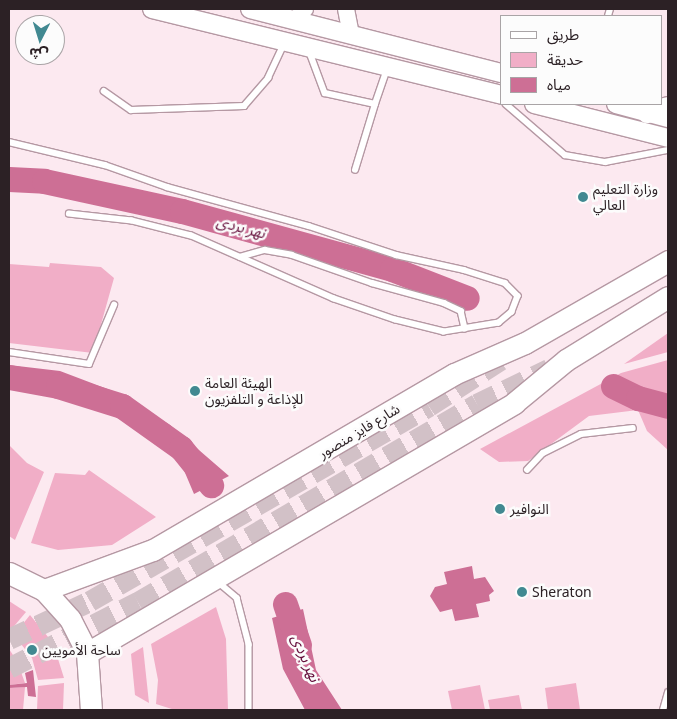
<!DOCTYPE html>
<html>
<head>
<meta charset="utf-8">
<style>
	body { margin:0 }
	#map { position:relative; width:677px; height:719px; overflow:hidden; background:#fce9f0; font-family:"Noto Sans","Noto Sans Arabic",sans-serif }
	div>[style] { position:absolute }
	[style*='--x'] { left:calc(var(--x)*1px); top:calc(var(--y)*1px); width:calc(var(--w)*1px); rotate:calc(var(--a)*1deg) }
	.green>* { inset:0; background:#f1aec7 }
	.water>* { inset:0; background:#cd6f95 }
	.river>* { height:25px; margin:-12.5px; padding:0 12.5px; transform-origin:12.5px; border-radius:12.5px; background:#cd6f95 }
	.highway-tunnel>* { height:21px; margin-top:-10.5px; transform-origin:0; background:repeating-linear-gradient(90deg,#d2c1c7 0 21px,transparent 0 32px) }
	.roads { filter:drop-shadow(1px 0 #b598a3) drop-shadow(-1px 0 #b598a3) drop-shadow(0 1px #b598a3) drop-shadow(0 -1px #b598a3) }
	.lane>* { height:5.5px; margin:-2.75px; padding:0 2.75px; transform-origin:2.75px; border-radius:2.75px; background:#fff }
	.secondary>* { height:16px; margin:-8px; padding:0 8px; transform-origin:8px; border-radius:8px; background:#fff }
	.primary>* { height:18px; margin:-9px; padding:0 9px; transform-origin:9px; border-radius:9px; background:#fff }
	.highway>* { height:21px; margin:-10.5px; padding:0 10.5px; transform-origin:10.5px; border-radius:10.5px; background:#fff }
	.dots>* { width:14px; height:14px; translate:-50% -50%; box-sizing:border-box; border:2px solid #fcfcfc; border-radius:50% }
	span { translate:-50% -50%; white-space:nowrap; text-align:center; line-height:1.15; -webkit-text-stroke:5px #fcfcfc; paint-order:stroke }
	.poi-label { font-size:14px; color:#2c2125 }
	.left { translate:0 -50%; text-align:left }
	.street-label { font-size:14px; color:#2c2125 }
	.water-label { font-size:15px; color:#650e3b; font-style:italic }
	.frame { position:absolute; inset:0; border:10px solid #2c2125; pointer-events:none }
	.legend { position:absolute; left:500px; top:15px; width:162px; height:90px; box-sizing:border-box; background:#fcfcfc; border:1px solid #a9a4a6; margin:0; padding:6px 9px; list-style:none; font-size:15px; color:#2c2125 }
	.legend li { display:flex; align-items:center; gap:10px; height:25px }
	.legend b { width:25px; border:1px solid #a9a4a6 }
	.north { position:absolute; left:15px; top:15px; width:50px; height:50px; box-sizing:border-box; background:#fcfcfc; border:1px solid #a9a4a6; border-radius:50%; rotate:185deg; font-size:14px; font-weight:700; line-height:20px; text-align:center; color:#2c2125 }
	.north::after { content:''; display:block; margin:auto; width:18px; height:22px; background:#418991; clip-path:polygon(50% 0,100% 100%,50% 72%,0 100%) }
</style>
</head>
<body>
<div id="map">
	<div class="green">
		<i style="clip-path:polygon(50px 263px,101px 267px,114px 278px,93px 353px,9px 343px,9px 264px,49px 267px)"></i>
		<i style="clip-path:polygon(668px 333px,668px 352px,624px 364px)"></i>
		<i style="clip-path:polygon(668px 360px,668px 450px,647px 431px,638px 410px,589px 416px,528px 461px,499px 462px,480px 449px,621px 373px)"></i>
		<i style="clip-path:polygon(9px 445px,27px 463px,44px 472px,15px 540px,9px 536px)"></i>
		<i style="clip-path:polygon(89px 470px,156px 517px,112px 545px,58px 550px,31px 543px,55px 473px,85px 475px)"></i>
		<i style="clip-path:polygon(9px 601px,26px 612px,10px 631px,9px 630px)"></i>
		<i style="clip-path:polygon(216px 607px,226px 639px,228px 710px,175px 710px,156px 704px,158px 680px,151px 644px)"></i>
		<i style="clip-path:polygon(30px 615px,53px 643px,64px 678px,38px 680px,32px 658px,14px 635px)"></i>
		<i style="clip-path:polygon(143px 647px,149px 703px,135px 695px,131px 654px)"></i>
		<i style="clip-path:polygon(9px 649px,17px 661px,25px 683px,9px 685px)"></i>
		<i style="clip-path:polygon(64px 683px,63px 710px,37px 710px,38px 686px)"></i>
		<i style="clip-path:polygon(576px 683px,580px 710px,548px 710px,545px 688px)"></i>
		<i style="clip-path:polygon(480px 685px,485px 710px,452px 710px,448px 691px)"></i>
		<i style="clip-path:polygon(25px 687px,23px 710px,9px 710px,9px 688px)"></i>
		<i style="clip-path:polygon(519px 695px,522px 710px,490px 710px,488px 700px)"></i>
	</div>
	<div class="water">
		<i style="clip-path:polygon(9px 365px,60px 371px,118px 393px,170px 425px,229px 476px,194px 494px,172px 442px,122px 406px,58px 386px,9px 388px)"></i>
		<i style="clip-path:polygon(472px 566px,474px 579px,485px 577px,494px 591px,489px 595px,490px 601px,476px 604px,479px 617px,455px 621px,452px 609px,440px 612px,430px 596px,435px 587px,447px 584px,444px 572px)"></i>
		<i style="clip-path:polygon(303px 609px,316px 670px,342px 710px,305px 710px,283px 669px,272px 618px)"></i>
		<i style="clip-path:polygon(33px 670px,36px 697px,28px 696px,27px 687px,9px 688px,9px 685px,27px 683px,25px 673px)"></i>
	</div>
	<div class="river">
		<i style="--x:9;--y:179;--w:35;--a:3"></i>
		<i style="--x:44;--y:181;--w:141;--a:12.3"></i>
		<i style="--x:182;--y:211;--w:218;--a:15.4"></i>
		<i style="--x:392;--y:269;--w:80;--a:21.1"></i>
		<i style="--x:9;--y:377;--w:50;--a:10.4"></i>
		<i style="--x:58;--y:386;--w:67;--a:17.4"></i>
		<i style="--x:122;--y:406;--w:72;--a:35.4"></i>
		<i style="--x:181;--y:448;--w:48;--a:51"></i>
		<i style="--x:613;--y:386;--w:28;--a:26"></i>
		<i style="--x:638;--y:398;--w:31;--a:15"></i>
		<i style="--x:285;--y:604;--w:43;--a:71.1"></i>
	</div>
	<div class="highway-tunnel">
		<i style="--x:9;--y:639;--w:89;--a:-25.1"></i>
		<i style="--x:90;--y:601;--w:391;--a:-29.9"></i>
		<i style="--x:429;--y:406;--w:85;--a:-32.9"></i>
		<i style="--x:9;--y:668;--w:145;--a:-27.1"></i>
		<i style="--x:138;--y:602;--w:393;--a:-30.3"></i>
		<i style="--x:477;--y:404;--w:80;--a:-25.9"></i>
	</div>
	<div class="roads">
		<div class="lane">
			<i style="--x:608;--y:16;--w:7;--a:-74"></i>
			<i style="--x:309;--y:50;--w:46;--a:69.6"></i>
			<i style="--x:325;--y:93;--w:51;--a:12.4"></i>
			<i style="--x:375;--y:104;--w:36;--a:-71"></i>
			<i style="--x:104;--y:91;--w:33;--a:35"></i>
			<i style="--x:131;--y:110;--w:113;--a:-2"></i>
			<i style="--x:244;--y:106;--w:37;--a:-49"></i>
			<i style="--x:268;--y:78;--w:38;--a:-65"></i>
			<i style="--x:506;--y:104;--w:78;--a:40.8"></i>
			<i style="--x:565;--y:155;--w:41;--a:9.9"></i>
			<i style="--x:605;--y:162;--w:64;--a:-10.8"></i>
			<i style="--x:9;--y:142;--w:99;--a:13.5"></i>
			<i style="--x:105;--y:165;--w:66;--a:19.5"></i>
			<i style="--x:167;--y:187;--w:147;--a:15.4"></i>
			<i style="--x:309;--y:226;--w:92;--a:18.4"></i>
			<i style="--x:396;--y:255;--w:70;--a:12.4"></i>
			<i style="--x:464;--y:270;--w:43;--a:17.6"></i>
			<i style="--x:505;--y:283;--w:18;--a:45"></i>
			<i style="--x:518;--y:296;--w:17;--a:111"></i>
			<i style="--x:512;--y:312;--w:17;--a:140"></i>
			<i style="--x:499;--y:323;--w:56;--a:170.7"></i>
			<i style="--x:444;--y:332;--w:50;--a:-166.2"></i>
			<i style="--x:395;--y:320;--w:65;--a:-161"></i>
			<i style="--x:334;--y:299;--w:156;--a:-156.2"></i>
			<i style="--x:191;--y:236;--w:61;--a:-165.7"></i>
			<i style="--x:132;--y:221;--w:63;--a:-173.7"></i>
			<i style="--x:355;--y:170;--w:69;--a:-73.1"></i>
			<i style="--x:240;--y:257;--w:26;--a:-16"></i>
			<i style="--x:265;--y:250;--w:27;--a:10"></i>
			<i style="--x:292;--y:255;--w:85;--a:19.3"></i>
			<i style="--x:372;--y:283;--w:75;--a:15.5"></i>
			<i style="--x:444;--y:303;--w:19;--a:25"></i>
			<i style="--x:461;--y:311;--w:18;--a:77"></i>
			<i style="--x:9;--y:352;--w:81;--a:8.5"></i>
			<i style="--x:89;--y:364;--w:64;--a:-67"></i>
			<i style="--x:527;--y:470;--w:23;--a:-47"></i>
			<i style="--x:543;--y:453;--w:42;--a:-26.6"></i>
			<i style="--x:581;--y:434;--w:52;--a:-6.6"></i>
			<i style="--x:217;--y:581;--w:26;--a:40"></i>
			<i style="--x:237;--y:598;--w:48;--a:75.4"></i>
			<i style="--x:249;--y:644;--w:66;--a:90"></i>
			<i style="--x:663;--y:710;--w:18;--a:-74"></i>
		</div>
		<div class="secondary">
			<i style="--x:346;--y:9;--w:25;--a:79"></i>
			<i style="--x:295;--y:20;--w:15;--a:-48"></i>
		</div>
		<div class="primary">
			<i style="--x:152;--y:9;--w:359;--a:13.8"></i>
			<i style="--x:250;--y:9;--w:259;--a:14.3"></i>
			<i style="--x:534;--y:104;--w:138;--a:14.2"></i>
			<i style="--x:616;--y:104;--w:54;--a:15.1"></i>
		</div>
		<div class="highway">
			<i style="--x:647;--y:112;--w:22;--a:-13"></i>
			<i style="--x:9;--y:573;--w:39;--a:26"></i>
			<i style="--x:44;--y:590;--w:39;--a:48"></i>
			<i style="--x:70;--y:619;--w:38;--a:63"></i>
			<i style="--x:87;--y:653;--w:57;--a:86"></i>
			<i style="--x:44;--y:590;--w:116;--a:-20.2"></i>
			<i style="--x:153;--y:550;--w:349;--a:-30.3"></i>
			<i style="--x:454;--y:374;--w:77;--a:-23.6"></i>
			<i style="--x:525;--y:343;--w:165;--a:-29.8"></i>
			<i style="--x:87;--y:653;--w:495;--a:-30.3"></i>
			<i style="--x:514;--y:403;--w:67;--a:-39.6"></i>
			<i style="--x:566;--y:360;--w:120;--a:-31.7"></i>
		</div>
	</div>
	<div class="dots">
		<i style="left:583px;top:197px;background:#418991"></i>
		<i style="left:195px;top:391px;background:#418991"></i>
		<i style="left:500px;top:509px;background:#418991"></i>
		<i style="left:522px;top:592px;background:#418991"></i>
		<i style="left:32px;top:650px;background:#418991"></i>
	</div>
	<div class="poi-label">
		<span class="left" style="left:593px;top:197px">وزارة التعليم<br>العالي</span>
		<span class="left" style="left:205px;top:391px">الهيئة العامة<br>للإذاعة و التلفزيون</span>
		<span class="left" style="left:510px;top:509px">النوافير</span>
		<span class="left" style="left:532px;top:592px">Sheraton</span>
		<span class="left" style="left:42px;top:650px">ساحة الأمويين</span>
	</div>
	<div class="street-label">
		<span style="left:359px;top:431px;rotate:-31deg">شارع فايز منصور</span>
	</div>
	<div class="water-label">
		<span style="left:241px;top:227px;rotate:15deg">نهر بردى</span>
		<span style="left:306px;top:658px;rotate:67deg">نهر بردى</span>
	</div>
	<div class="frame"></div>
	<ul class="legend">
	<li><b style="height:6px;background:#fff"></b>طريق</li>
	<li><b style="height:14px;background:#f1aec7"></b>حديقة</li>
	<li><b style="height:14px;background:#cd6f95"></b>مياه</li>
	</ul>
	<div class="north">ش</div>
</div>
</body>
</html>
